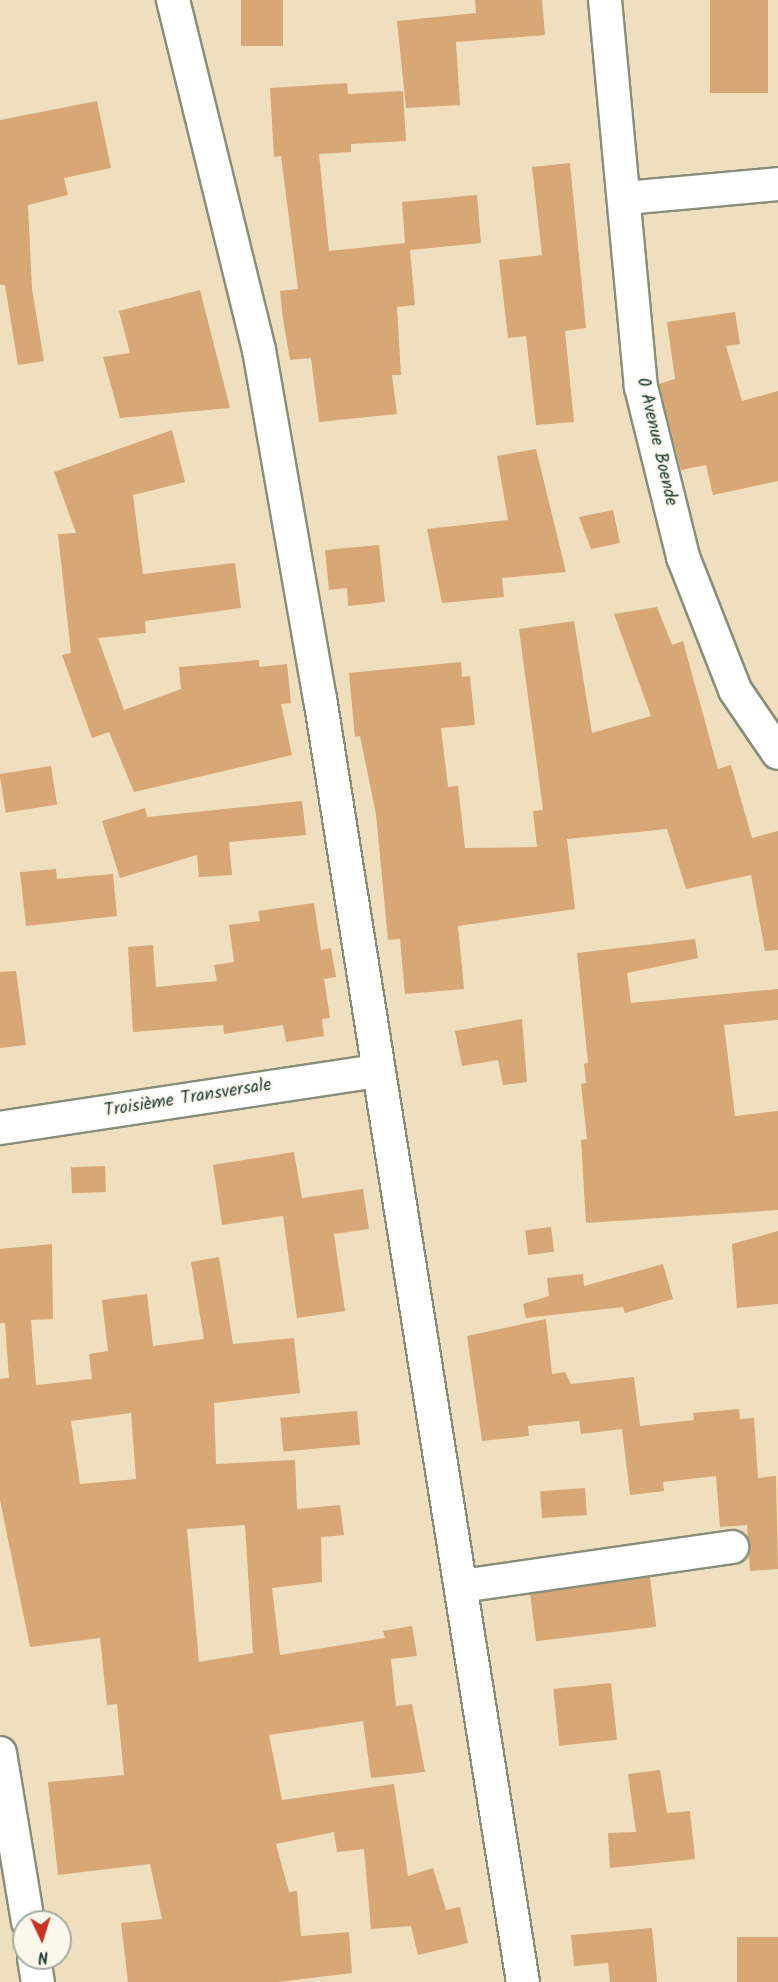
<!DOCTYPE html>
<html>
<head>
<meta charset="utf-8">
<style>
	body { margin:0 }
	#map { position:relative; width:778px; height:1982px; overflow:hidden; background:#efdfbf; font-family:Kalam,sans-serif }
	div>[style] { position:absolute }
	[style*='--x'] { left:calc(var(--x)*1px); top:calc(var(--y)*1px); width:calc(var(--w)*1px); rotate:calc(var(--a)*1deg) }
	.building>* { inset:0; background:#d7a776; transform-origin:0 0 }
	.roads { filter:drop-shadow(2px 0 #878e7a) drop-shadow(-2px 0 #878e7a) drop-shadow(0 2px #878e7a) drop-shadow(0 -2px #878e7a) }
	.street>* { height:32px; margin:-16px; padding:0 16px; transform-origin:16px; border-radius:16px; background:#fff }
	span { translate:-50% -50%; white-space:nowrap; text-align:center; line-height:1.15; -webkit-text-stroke:4.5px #fbf7ec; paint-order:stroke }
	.street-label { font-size:18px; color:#1f3d34 }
	.north { position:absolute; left:12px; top:1910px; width:60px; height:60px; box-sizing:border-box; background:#fbf7ec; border:2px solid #a3ada2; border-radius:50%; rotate:176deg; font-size:16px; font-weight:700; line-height:24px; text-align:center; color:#1f3d34 }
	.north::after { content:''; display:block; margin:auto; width:21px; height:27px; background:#c8321e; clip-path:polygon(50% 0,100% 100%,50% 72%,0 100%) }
</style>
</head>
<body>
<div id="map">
	<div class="building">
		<i style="left:241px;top:0;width:42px;height:46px"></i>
		<i style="clip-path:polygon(475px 0,542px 0,545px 35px,456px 42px,460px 105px,406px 108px,397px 21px,476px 13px)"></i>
		<i style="left:710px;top:0;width:58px;height:93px"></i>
		<i style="clip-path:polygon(347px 83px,348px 94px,403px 91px,406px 141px,351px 144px,351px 152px,319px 154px,329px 251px,405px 243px,402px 202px,477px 195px,481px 243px,410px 250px,415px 305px,397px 307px,401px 375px,392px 375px,397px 414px,319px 422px,311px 358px,290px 360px,283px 319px,280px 291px,298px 289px,281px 156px,274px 157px,270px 88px)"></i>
		<i style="clip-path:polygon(97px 101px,111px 168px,64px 178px,68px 195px,28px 205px,32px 289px,44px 361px,18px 365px,5px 285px,0 285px,0 120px)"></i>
		<i style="clip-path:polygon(570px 163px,586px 328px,565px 331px,574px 422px,536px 425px,526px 336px,508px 338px,499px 260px,542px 255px,532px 167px)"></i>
		<i style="clip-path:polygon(200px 290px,230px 408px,120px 418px,103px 357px,130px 353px,119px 311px)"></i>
		<i style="clip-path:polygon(735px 312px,740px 344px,726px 346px,742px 401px,778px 391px,778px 481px,713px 495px,706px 465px,681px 470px,659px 384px,675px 379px,667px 322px)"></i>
		<i style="clip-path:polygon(172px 430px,185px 482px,133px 495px,143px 574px,235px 563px,241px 608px,145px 621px,146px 633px,98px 638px,124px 710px,181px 689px,179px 667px,259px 660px,259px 667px,287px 664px,291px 703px,281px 704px,292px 755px,134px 792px,109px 732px,92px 738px,62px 655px,71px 653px,58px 534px,76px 533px,54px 472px)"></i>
		<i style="clip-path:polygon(536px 449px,566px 572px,502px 578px,504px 597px,442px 603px,427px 529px,508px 520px,497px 456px)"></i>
		<i style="clip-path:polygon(613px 510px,620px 543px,591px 549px,579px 517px)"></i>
		<i style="clip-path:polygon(379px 545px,385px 602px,348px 606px,347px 588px,329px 590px,325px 550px)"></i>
		<i style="clip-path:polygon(657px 607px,672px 645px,683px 641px,718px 769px,731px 765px,752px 838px,778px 831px,778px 950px,765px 951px,751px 875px,686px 889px,667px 829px,567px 839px,575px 909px,458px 926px,464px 989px,405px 994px,400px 939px,388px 940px,376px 814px,360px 736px,355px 737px,349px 673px,461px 662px,462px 677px,470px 676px,475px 725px,441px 728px,448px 787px,458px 786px,465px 848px,537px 847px,533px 811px,543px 810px,519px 629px,574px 621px,592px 733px,651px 716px,614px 614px)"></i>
		<i style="left:51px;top:766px;width:39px;height:52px;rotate:81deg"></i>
		<i style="clip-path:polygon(302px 801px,306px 835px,229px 842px,232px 875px,199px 877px,197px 855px,120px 878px,102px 821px,145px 808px,147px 817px)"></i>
		<i style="clip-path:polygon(56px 869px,57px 879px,113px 874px,117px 916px,26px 926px,20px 872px)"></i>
		<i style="clip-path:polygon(314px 903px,321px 950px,331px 948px,336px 977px,324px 979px,330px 1018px,322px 1019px,324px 1036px,286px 1042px,283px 1025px,224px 1034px,223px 1025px,133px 1032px,128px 947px,153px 945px,156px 987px,217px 981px,214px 965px,234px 962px,229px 925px,260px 921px,258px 911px)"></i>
		<i style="clip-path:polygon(695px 939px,698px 958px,627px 973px,631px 1003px,778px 989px,778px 1020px,724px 1025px,735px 1116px,778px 1111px,778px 1210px,586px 1223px,581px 1140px,587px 1139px,581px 1084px,586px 1083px,584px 1064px,588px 1063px,577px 953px)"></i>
		<i style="clip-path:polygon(16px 971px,26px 1045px,0 1048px,0 972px)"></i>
		<i style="clip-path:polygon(522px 1019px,527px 1082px,503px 1085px,498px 1060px,462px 1066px,455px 1031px)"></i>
		<i style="clip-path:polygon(294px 1152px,302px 1198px,363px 1189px,369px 1229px,334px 1234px,345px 1311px,297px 1318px,283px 1216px,222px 1225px,213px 1165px)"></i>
		<i style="left:105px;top:1166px;width:26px;height:34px;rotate:88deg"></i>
		<i style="left:551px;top:1227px;width:25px;height:26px;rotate:83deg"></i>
		<i style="clip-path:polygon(778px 1231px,778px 1304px,737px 1308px,732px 1244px)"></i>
		<i style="clip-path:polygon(evenodd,52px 1244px,53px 1319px,31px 1320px,36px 1385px,92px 1379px,89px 1354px,108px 1351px,102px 1300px,147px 1294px,153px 1346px,204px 1339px,191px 1262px,219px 1257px,233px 1344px,294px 1338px,300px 1393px,214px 1403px,216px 1464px,295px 1460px,297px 1509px,340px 1505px,344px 1535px,321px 1537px,322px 1582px,272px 1588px,280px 1655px,385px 1638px,383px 1631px,412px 1626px,417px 1656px,391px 1659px,396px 1706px,412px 1704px,425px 1772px,371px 1778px,363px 1721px,269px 1735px,282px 1800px,394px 1784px,408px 1876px,433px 1868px,446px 1910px,460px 1907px,468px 1943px,418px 1955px,411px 1926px,371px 1929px,364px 1849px,337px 1852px,334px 1832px,276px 1844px,289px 1892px,297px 1891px,301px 1936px,349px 1932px,352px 1973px,278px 1982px,128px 1982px,121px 1923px,162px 1919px,150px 1864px,58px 1875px,48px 1782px,124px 1775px,117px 1704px,107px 1705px,100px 1638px,30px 1647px,0 1500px,0 1379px,9px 1378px,5px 1323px,0 1323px,0 1249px,52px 1244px,131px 1413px,136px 1479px,80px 1484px,71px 1421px,131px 1413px,52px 1244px,245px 1525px,253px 1653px,199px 1662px,187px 1529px,245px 1525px)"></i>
		<i style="clip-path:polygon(663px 1264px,673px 1299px,625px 1313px,623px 1307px,526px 1318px,523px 1304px,549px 1296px,547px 1278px,583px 1274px,584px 1286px)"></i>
		<i style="clip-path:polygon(546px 1319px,552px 1374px,565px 1372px,571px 1384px,634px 1377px,640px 1426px,694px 1420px,693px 1413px,739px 1409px,740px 1419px,754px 1418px,758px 1478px,776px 1476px,778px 1569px,750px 1571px,747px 1525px,720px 1527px,716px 1476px,663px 1482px,664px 1491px,630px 1495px,622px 1429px,581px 1434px,579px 1421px,528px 1426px,529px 1436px,482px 1441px,467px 1336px)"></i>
		<i style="left:357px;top:1411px;width:34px;height:77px;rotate:85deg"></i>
		<i style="left:585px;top:1488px;width:27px;height:45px;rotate:86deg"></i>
		<i style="left:650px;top:1577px;width:50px;height:121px;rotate:83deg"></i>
		<i style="left:611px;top:1683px;width:57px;height:58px;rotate:84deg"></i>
		<i style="clip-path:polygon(660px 1770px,667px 1813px,690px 1811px,695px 1859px,610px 1868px,608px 1833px,636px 1832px,628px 1774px)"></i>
		<i style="clip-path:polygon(652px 1928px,657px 1982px,610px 1982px,608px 1963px,574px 1966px,571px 1935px)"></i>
		<i style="left:778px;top:1937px;width:45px;height:41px;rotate:90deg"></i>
	</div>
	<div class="roads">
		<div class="street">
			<i style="--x:173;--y:0;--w:360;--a:76.2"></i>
			<i style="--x:259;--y:350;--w:353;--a:80.1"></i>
			<i style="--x:320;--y:698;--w:1300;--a:81.02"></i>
			<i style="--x:605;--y:0;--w:389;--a:84.7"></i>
			<i style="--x:641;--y:387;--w:175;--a:76.1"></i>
			<i style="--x:683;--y:557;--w:143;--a:68.6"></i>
			<i style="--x:735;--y:690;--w:76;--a:55.7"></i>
			<i style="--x:625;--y:198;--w:154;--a:-5.2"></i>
			<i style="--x:0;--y:1128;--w:381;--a:-8.6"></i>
			<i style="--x:462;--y:1586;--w:273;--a:-8.2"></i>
			<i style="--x:0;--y:1753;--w:171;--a:80.6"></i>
			<i style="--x:34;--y:1958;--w:24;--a:81"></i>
		</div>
	</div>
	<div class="street-label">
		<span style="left:656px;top:442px;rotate:77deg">0 Avenue Boende</span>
		<span style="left:188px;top:1099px;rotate:-9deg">Troisième Transversale</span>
	</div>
	<div class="north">N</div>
</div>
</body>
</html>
